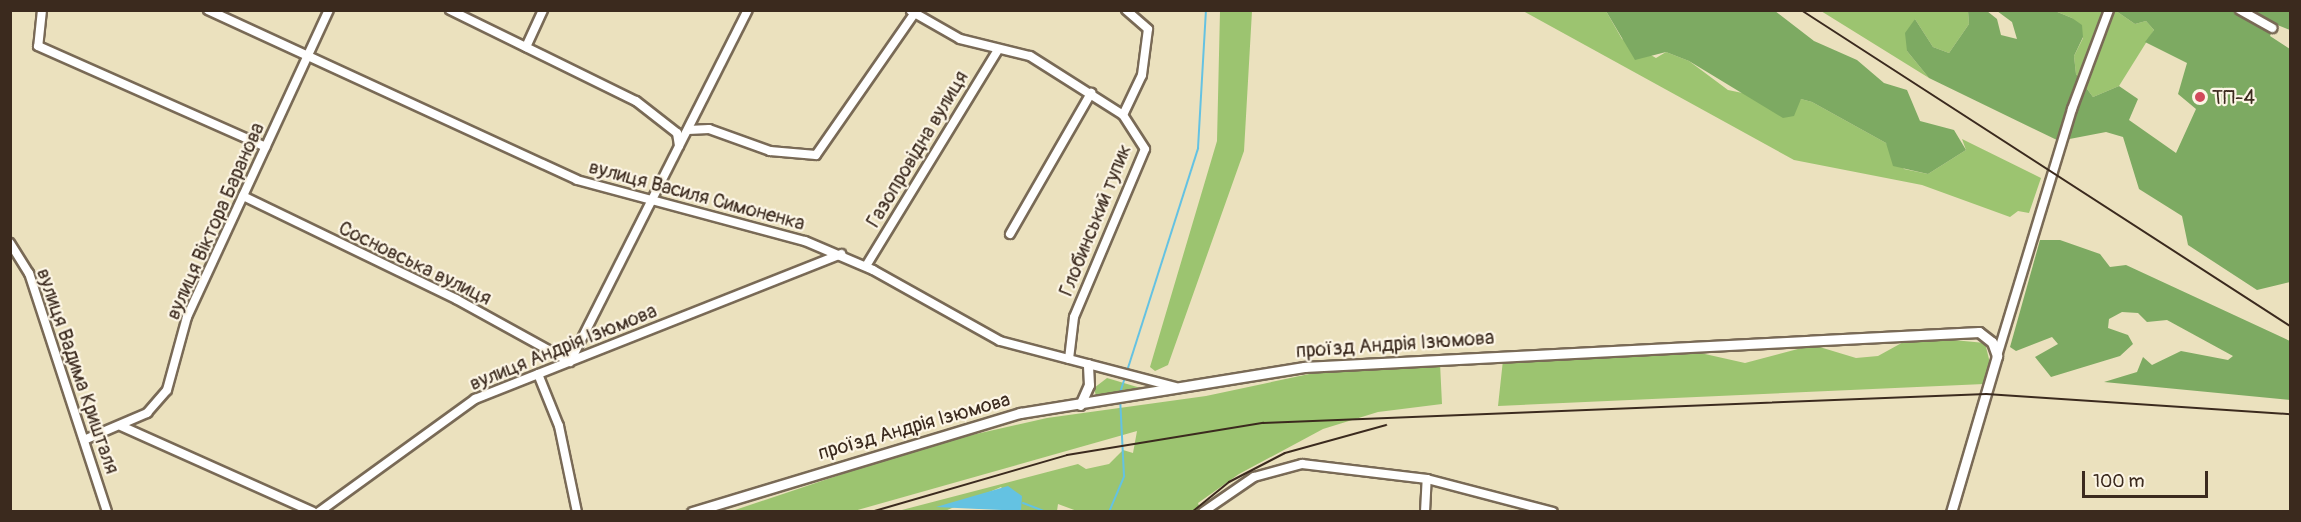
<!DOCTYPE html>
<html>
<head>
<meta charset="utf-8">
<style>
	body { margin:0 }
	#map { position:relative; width:2301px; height:522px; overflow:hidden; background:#ebe1be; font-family:Pangolin,sans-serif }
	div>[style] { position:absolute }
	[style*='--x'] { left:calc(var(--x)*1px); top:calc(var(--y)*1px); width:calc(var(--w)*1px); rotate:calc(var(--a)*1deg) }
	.green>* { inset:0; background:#9cc470 }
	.forest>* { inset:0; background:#7daa62 }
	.water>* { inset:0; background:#64c2e2 }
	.stream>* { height:2px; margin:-1px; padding:0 1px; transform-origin:1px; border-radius:1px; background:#64c2e2 }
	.roads { filter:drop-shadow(2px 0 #796a56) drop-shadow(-2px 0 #796a56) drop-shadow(0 2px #796a56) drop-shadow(0 -2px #796a56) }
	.minor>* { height:8px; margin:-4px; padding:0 4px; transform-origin:4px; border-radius:4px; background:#fff }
	.tertiary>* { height:9px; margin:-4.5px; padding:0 4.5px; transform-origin:4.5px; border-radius:4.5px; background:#fff }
	.rail>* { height:2px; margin:-1px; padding:0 1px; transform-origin:1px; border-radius:1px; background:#3b2a1e }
	.dots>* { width:16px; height:16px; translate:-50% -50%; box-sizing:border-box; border:3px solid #fcf5e5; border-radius:50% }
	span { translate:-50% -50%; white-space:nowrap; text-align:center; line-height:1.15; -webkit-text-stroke:4.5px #fcf5e5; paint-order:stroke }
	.poi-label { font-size:20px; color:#3b2a1e }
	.left { translate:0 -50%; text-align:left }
	.street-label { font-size:20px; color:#3b2a1e }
	.frame { position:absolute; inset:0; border:12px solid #3b2a1e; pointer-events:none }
	.scale { position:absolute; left:2082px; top:471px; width:126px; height:27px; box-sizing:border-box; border:3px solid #3b2a1e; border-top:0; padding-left:8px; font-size:18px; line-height:21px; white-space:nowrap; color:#3b2a1e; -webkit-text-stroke:4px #fcf5e5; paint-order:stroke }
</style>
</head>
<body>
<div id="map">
	<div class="green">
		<i style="clip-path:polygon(1220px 11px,1252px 11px,1244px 151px,1168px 365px,1155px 371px,1150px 367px,1155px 350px,1217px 141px)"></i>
		<i style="clip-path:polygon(1523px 11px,1606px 11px,1622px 39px,1656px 58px,1666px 52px,1689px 61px,1728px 90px,1795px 104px,1801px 99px,1812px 102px,1886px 143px,1904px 169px,1928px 174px,1966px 150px,1962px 139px,2041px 178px,2029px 213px,2018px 211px,2010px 217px,1922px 185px,1794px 160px)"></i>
		<i style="clip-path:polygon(1821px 11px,1968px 11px,1969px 24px,1949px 53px,1933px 47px,1915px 19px,1907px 51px,1929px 78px)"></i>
		<i style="clip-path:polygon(2055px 11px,2116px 11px,2135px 24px,2146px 21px,2154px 30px,2119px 86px,2093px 97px,2076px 74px,2074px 56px,2083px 38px,2072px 18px)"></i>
		<i style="clip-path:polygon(1932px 338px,1985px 343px,1990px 363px,1984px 384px,1498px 406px,1503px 360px,1687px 350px,1745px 363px,1813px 345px,1856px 358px,1878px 356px,1907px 340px)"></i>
		<i style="clip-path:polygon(1440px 363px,1442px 404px,1378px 412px,1323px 429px,1239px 474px,1198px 503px,1201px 511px,1077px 511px,1058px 504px,1057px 511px,1021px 511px,1001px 487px,945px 511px,898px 511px,1078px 464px,1086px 469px,1109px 464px,1123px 450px,1133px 453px,1137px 431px,854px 511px,729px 512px,932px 444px,1047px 418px,1206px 396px,1314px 373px)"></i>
		<i style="clip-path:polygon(1107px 378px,1144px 389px,1096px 396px,1094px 388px)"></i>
	</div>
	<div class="forest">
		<i style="clip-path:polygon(1606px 11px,1775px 11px,1814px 41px,1857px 60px,1884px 83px,1907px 90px,1920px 121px,1954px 130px,1966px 150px,1928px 174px,1893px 166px,1886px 143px,1812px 102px,1801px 99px,1794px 116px,1783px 118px,1689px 61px,1666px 52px,1635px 60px)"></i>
		<i style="clip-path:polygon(1968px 11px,1987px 11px,1997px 19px,2001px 35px,2017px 39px,2012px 22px,1997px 11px,2055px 11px,2072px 18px,2082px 25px,2083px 37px,2074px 56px,2076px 74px,2093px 97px,2119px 86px,2138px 99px,2129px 120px,2176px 153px,2196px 109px,2178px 94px,2187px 63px,2145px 42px,2154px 30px,2146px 21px,2135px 24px,2116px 11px,2290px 11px,2290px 30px,2275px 24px,2270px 36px,2290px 49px,2290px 282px,2257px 290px,2188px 245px,2182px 216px,2139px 189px,2123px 137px,2106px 132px,2059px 141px,1929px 78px,1907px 51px,1905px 33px,1915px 19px,1933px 47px,1949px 53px,1969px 24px)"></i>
		<i style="clip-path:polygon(2040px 240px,2060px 240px,2100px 254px,2110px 267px,2126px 265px,2290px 341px,2290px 400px,2104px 382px,2137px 372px,2143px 357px,2152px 365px,2181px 351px,2228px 360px,2233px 356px,2167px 320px,2147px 322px,2138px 313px,2122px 312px,2109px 319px,2108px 328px,2128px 335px,2133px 344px,2120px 356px,2051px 377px,2035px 357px,2058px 344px,2052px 337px,2016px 351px,2010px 347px)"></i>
	</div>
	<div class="water">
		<i style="clip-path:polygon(1008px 486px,1022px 496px,1021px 511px,936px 507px)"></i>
	</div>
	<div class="stream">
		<i style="--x:1120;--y:393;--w:257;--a:-72.3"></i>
		<i style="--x:1198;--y:148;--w:138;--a:-86.7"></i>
		<i style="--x:1023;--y:503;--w:26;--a:21"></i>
		<i style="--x:1109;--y:512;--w:39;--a:-67"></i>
		<i style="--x:1124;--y:476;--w:78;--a:-92.9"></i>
	</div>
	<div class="roads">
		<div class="minor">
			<i style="--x:42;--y:10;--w:36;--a:96"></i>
			<i style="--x:38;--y:46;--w:249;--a:23.9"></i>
			<i style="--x:208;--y:10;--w:406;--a:24.7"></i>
			<i style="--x:577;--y:180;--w:236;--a:15"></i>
			<i style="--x:805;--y:241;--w:74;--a:23.1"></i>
			<i style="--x:873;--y:270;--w:145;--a:29.2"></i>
			<i style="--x:1000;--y:341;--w:181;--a:14.7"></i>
			<i style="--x:450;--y:10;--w:207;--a:26.1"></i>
			<i style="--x:636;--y:101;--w:52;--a:38"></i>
			<i style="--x:677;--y:133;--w:13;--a:81"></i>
			<i style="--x:2240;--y:10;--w:37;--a:29"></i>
			<i style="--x:911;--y:11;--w:56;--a:29.7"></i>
			<i style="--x:960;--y:39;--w:72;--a:13.7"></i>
			<i style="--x:1030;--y:56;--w:110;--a:32.4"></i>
			<i style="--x:526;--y:47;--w:41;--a:-65.3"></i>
			<i style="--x:688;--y:130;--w:21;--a:-3"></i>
			<i style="--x:709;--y:129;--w:65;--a:19.8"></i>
			<i style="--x:770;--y:151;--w:46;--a:5"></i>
			<i style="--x:816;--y:155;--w:172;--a:-55.2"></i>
			<i style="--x:243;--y:196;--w:237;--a:25.8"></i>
			<i style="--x:456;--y:299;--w:130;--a:28.9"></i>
			<i style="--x:570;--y:362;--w:394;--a:-63.2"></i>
			<i style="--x:1010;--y:234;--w:163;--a:-60.1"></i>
			<i style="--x:10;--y:243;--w:36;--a:58"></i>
			<i style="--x:29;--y:273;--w:251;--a:71.9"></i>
			<i style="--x:866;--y:266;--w:253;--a:-58.6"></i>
			<i style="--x:1997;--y:356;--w:258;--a:-73.1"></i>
			<i style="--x:2072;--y:109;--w:106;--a:-69.5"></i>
			<i style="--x:1069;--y:359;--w:42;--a:-83.2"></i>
			<i style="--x:1074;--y:317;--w:182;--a:-67.1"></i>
			<i style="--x:1145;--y:149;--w:40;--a:-122.9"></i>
			<i style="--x:1123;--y:115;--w:44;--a:-64.6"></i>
			<i style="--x:1142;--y:75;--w:46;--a:-82.6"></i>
			<i style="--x:1148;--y:29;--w:29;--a:-139"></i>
			<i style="--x:538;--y:374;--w:56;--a:68"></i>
			<i style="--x:559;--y:426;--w:88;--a:78.2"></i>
			<i style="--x:121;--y:426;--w:210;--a:24.1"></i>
			<i style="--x:84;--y:440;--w:69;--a:-23.2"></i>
			<i style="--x:147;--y:413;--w:30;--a:-49"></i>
			<i style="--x:167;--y:390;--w:76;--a:-74.7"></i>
			<i style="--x:187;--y:317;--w:338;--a:-65.2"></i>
			<i style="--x:319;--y:512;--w:193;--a:-35.9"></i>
			<i style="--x:475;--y:399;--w:394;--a:-21.6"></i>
			<i style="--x:1203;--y:512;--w:62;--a:-34.5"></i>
			<i style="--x:1254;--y:477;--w:50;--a:-15.2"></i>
			<i style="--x:1302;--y:464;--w:126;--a:6.8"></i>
			<i style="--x:1427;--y:479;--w:130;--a:14.7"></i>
			<i style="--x:1425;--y:512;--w:33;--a:-87"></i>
		</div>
		<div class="tertiary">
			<i style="--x:1080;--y:405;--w:22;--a:-66"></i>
			<i style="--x:1089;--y:385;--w:21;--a:-93"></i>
			<i style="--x:692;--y:512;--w:343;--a:-16.8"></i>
			<i style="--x:1020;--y:413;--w:288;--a:-9.2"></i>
			<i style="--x:1304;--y:367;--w:676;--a:-2.97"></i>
			<i style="--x:1979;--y:332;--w:16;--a:38"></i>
			<i style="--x:1992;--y:342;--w:15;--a:70"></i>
			<i style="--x:1997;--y:356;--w:163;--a:106.4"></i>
		</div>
	</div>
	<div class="rail">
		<i style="--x:1801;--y:10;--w:582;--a:32.87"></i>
		<i style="--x:871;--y:512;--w:204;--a:-16.2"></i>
		<i style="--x:1067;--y:455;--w:199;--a:-9.3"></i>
		<i style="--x:1263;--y:423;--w:724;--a:-2.3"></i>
		<i style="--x:1986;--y:394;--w:305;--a:3.8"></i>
		<i style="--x:1192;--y:512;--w:48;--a:-39"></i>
		<i style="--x:1229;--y:482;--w:63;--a:-27.4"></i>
		<i style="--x:1285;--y:453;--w:105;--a:-15.5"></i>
	</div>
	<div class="dots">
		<i style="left:2200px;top:97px;background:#d1495b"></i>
	</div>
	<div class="poi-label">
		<span class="left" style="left:2212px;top:97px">ТП-4</span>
	</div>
	<div class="street-label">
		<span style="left:917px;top:149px;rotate:-59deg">Газопровідна вулиця</span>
		<span style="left:697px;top:195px;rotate:15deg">вулиця Василя Симоненка</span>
		<span style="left:1095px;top:220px;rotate:-68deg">Глобинський тупик</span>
		<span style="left:215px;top:221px;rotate:-66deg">вулиця Віктора Баранова</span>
		<span style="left:415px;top:263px;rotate:26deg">Сосновська вулиця</span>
		<span style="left:1395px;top:344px;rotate:-4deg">проїзд Андрія Ізюмова</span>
		<span style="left:563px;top:347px;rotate:-22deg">вулиця Андрія Ізюмова</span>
		<span style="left:78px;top:371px;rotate:71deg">вулиця Вадима Кришталя</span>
		<span style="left:914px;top:426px;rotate:-16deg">проїзд Андрія Ізюмова</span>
	</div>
	<div class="frame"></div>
	<div class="scale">100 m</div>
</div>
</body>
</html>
